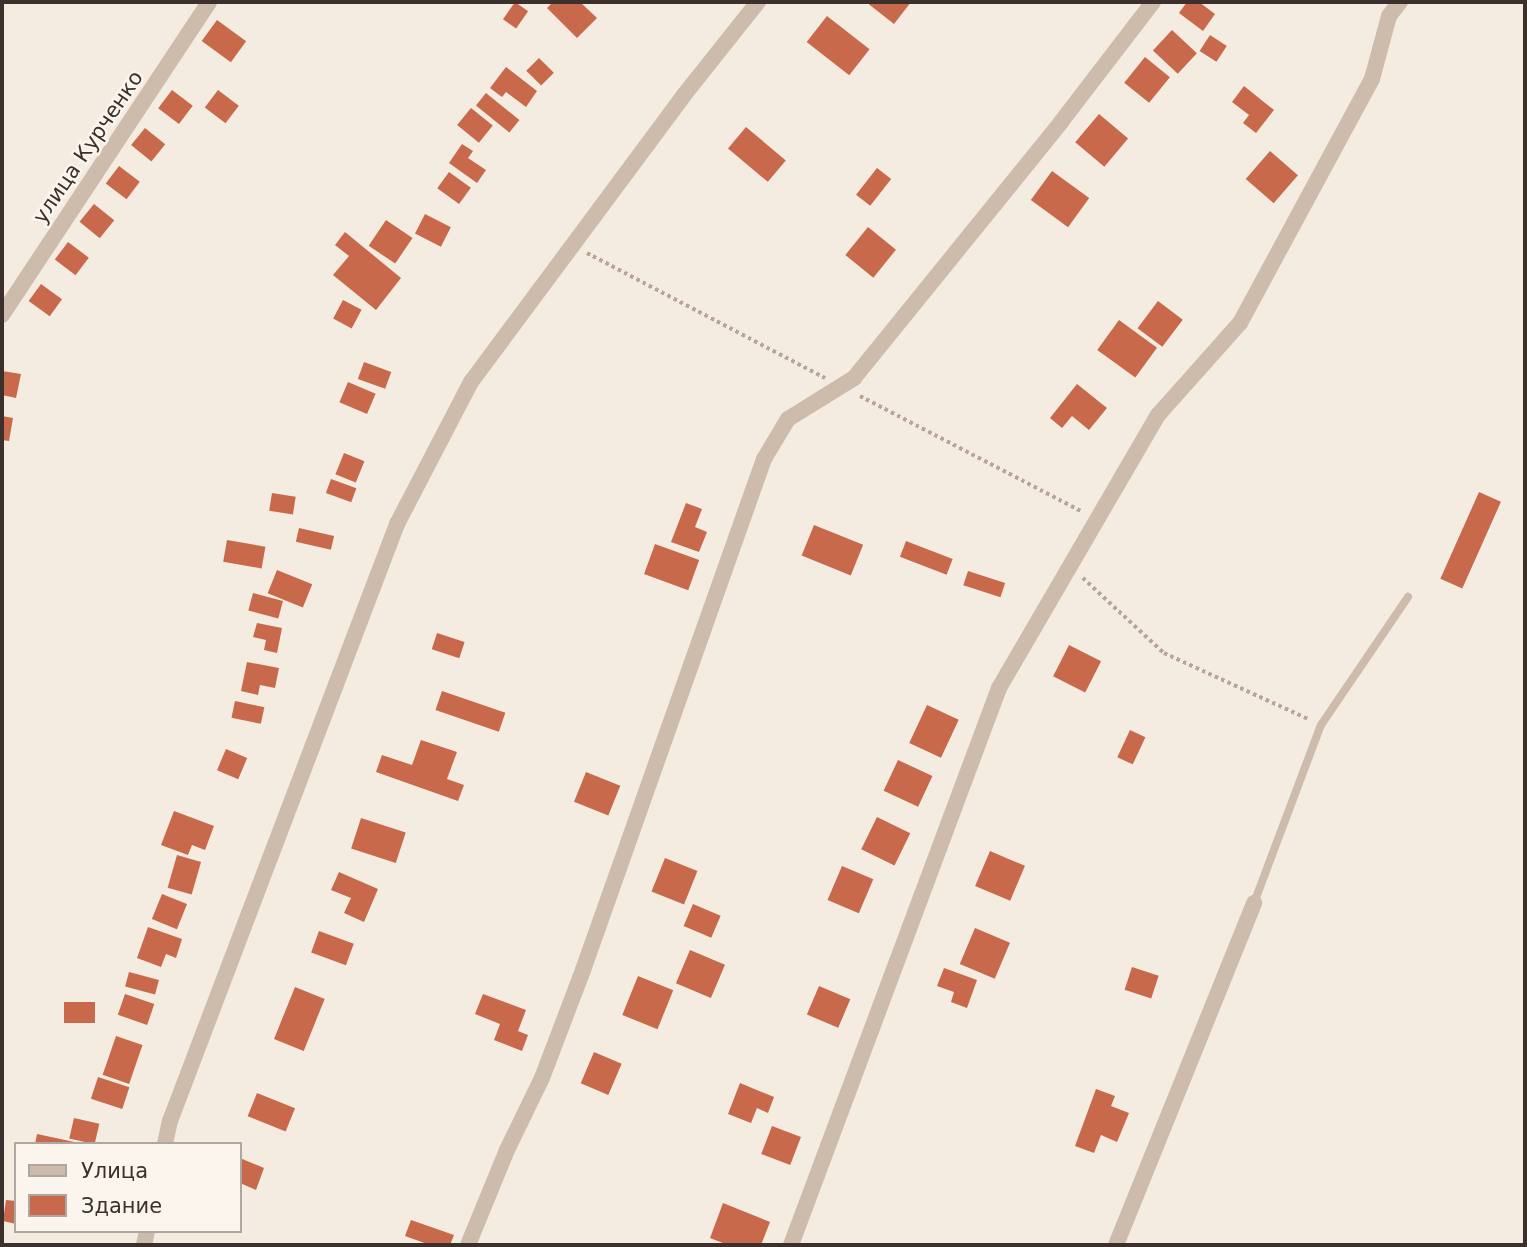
<!DOCTYPE html>
<html>
<head>
<meta charset="utf-8">
<style>
	body { margin:0 }
	#map { position:relative; width:1527px; height:1247px; overflow:hidden; background:#f4ebe1; font-family:"DejaVu Sans",sans-serif }
	div>[style] { position:absolute }
	[style*='--x'] { left:calc(var(--x)*1px); top:calc(var(--y)*1px); width:calc(var(--w)*1px); rotate:calc(var(--a)*1deg) }
	.building>* { inset:0; background:#c8694b; transform-origin:0 0 }
	.path>* { height:3.5px; margin-top:-1.75px; transform-origin:0; background:repeating-linear-gradient(90deg,#b9a596 0 3.5px,transparent 0 7px) }
	.service>* { height:8px; margin:-4px; padding:0 4px; transform-origin:4px; border-radius:4px; background:#cdbbac }
	.minor>* { height:16px; margin:-8px; padding:0 8px; transform-origin:8px; border-radius:8px; background:#cdbbac }
	span { translate:-50% -50%; white-space:nowrap; text-align:center; line-height:1.15; -webkit-text-stroke:5px #fbf5ee; paint-order:stroke }
	.street-label { font-size:21px; color:#3b302b }
	.frame { position:absolute; inset:0; border:4px solid #3b302b; pointer-events:none }
	.legend { position:absolute; left:14px; top:1142px; width:228px; height:91px; box-sizing:border-box; background:#fbf5ee; border:2px solid #aea6a0; margin:0; padding:9px 12px; list-style:none; font-size:21px; color:#3b302b }
	.legend li { display:flex; align-items:center; gap:14px; height:35px }
	.legend b { width:35px; border:2px solid #aea6a0 }
</style>
</head>
<body>
<div id="map">
	<div class="building">
		<i style="left:515px;top:2px;width:16px;height:21px;rotate:35deg"></i>
		<i style="clip-path:polygon(553px 2px,580px 2px,597px 18px,577px 38px,547px 8px)"></i>
		<i style="clip-path:polygon(866px 2px,911px 2px,894px 24px)"></i>
		<i style="clip-path:polygon(1187px 2px,1199px 2px,1215px 14px,1203px 31px,1179px 13px)"></i>
		<i style="left:827px;top:16px;width:54px;height:33px;rotate:38deg"></i>
		<i style="left:217px;top:20px;width:36px;height:26px;rotate:36deg"></i>
		<i style="left:1172px;top:30px;width:34px;height:28px;rotate:43deg"></i>
		<i style="left:1210px;top:35px;width:20px;height:19px;rotate:33deg"></i>
		<i style="left:1145px;top:57px;width:32px;height:33px;rotate:39deg"></i>
		<i style="left:539px;top:58px;width:21px;height:18px;rotate:45deg"></i>
		<i style="clip-path:polygon(506px 67px,537px 91px,526px 107px,506px 92px,502px 97px,490px 88px)"></i>
		<i style="clip-path:polygon(1244px 86px,1274px 110px,1256px 133px,1243px 123px,1249px 115px,1232px 102px)"></i>
		<i style="left:172px;top:90px;width:26px;height:23px;rotate:37deg"></i>
		<i style="left:218px;top:90px;width:26px;height:22px;rotate:37deg"></i>
		<i style="left:486px;top:93px;width:43px;height:16px;rotate:39deg"></i>
		<i style="left:471px;top:108px;width:28px;height:22px;rotate:39deg"></i>
		<i style="left:1099px;top:114px;width:38px;height:37px;rotate:40deg"></i>
		<i style="left:746px;top:127px;width:52px;height:28px;rotate:40deg"></i>
		<i style="left:145px;top:128px;width:26px;height:22px;rotate:39deg"></i>
		<i style="clip-path:polygon(462px 144px,473px 151px,468px 158px,486px 170px,477px 183px,449px 163px)"></i>
		<i style="left:1270px;top:151px;width:37px;height:37px;rotate:41deg"></i>
		<i style="left:119px;top:166px;width:26px;height:22px;rotate:37deg"></i>
		<i style="left:877px;top:168px;width:18px;height:34px;rotate:38deg"></i>
		<i style="left:1052px;top:171px;width:46px;height:36px;rotate:36deg"></i>
		<i style="left:449px;top:172px;width:27px;height:20px;rotate:36deg"></i>
		<i style="left:94px;top:204px;width:26px;height:23px;rotate:39deg"></i>
		<i style="left:425px;top:214px;width:29px;height:22px;rotate:27deg"></i>
		<i style="left:386px;top:220px;width:32px;height:31px;rotate:34deg"></i>
		<i style="left:868px;top:227px;width:36px;height:36px;rotate:39deg"></i>
		<i style="clip-path:polygon(345px 232px,401px 278px,376px 310px,333px 275px,349px 256px,335px 245px)"></i>
		<i style="left:68px;top:242px;width:26px;height:22px;rotate:37deg"></i>
		<i style="left:41px;top:284px;width:26px;height:21px;rotate:36deg"></i>
		<i style="left:343px;top:300px;width:21px;height:21px;rotate:28deg"></i>
		<i style="left:1158px;top:301px;width:31px;height:34px;rotate:37deg"></i>
		<i style="left:1119px;top:320px;width:47px;height:37px;rotate:36deg"></i>
		<i style="left:364px;top:362px;width:29px;height:18px;rotate:20deg"></i>
		<i style="clip-path:polygon(2px 371px,21px 374px,16px 398px,2px 395px)"></i>
		<i style="left:348px;top:382px;width:30px;height:22px;rotate:23deg"></i>
		<i style="clip-path:polygon(1077px 384px,1107px 408px,1089px 430px,1072px 416px,1062px 428px,1050px 418px)"></i>
		<i style="clip-path:polygon(2px 416px,13px 418px,9px 441px,2px 440px)"></i>
		<i style="left:344px;top:453px;width:22px;height:23px;rotate:22deg"></i>
		<i style="left:331px;top:479px;width:27px;height:15px;rotate:20deg"></i>
		<i style="left:1479px;top:492px;width:24px;height:95px;rotate:24deg"></i>
		<i style="left:272px;top:493px;width:24px;height:18px;rotate:9deg"></i>
		<i style="clip-path:polygon(686px 503px,702px 509px,695px 527px,707px 532px,699px 552px,671px 542px)"></i>
		<i style="left:814px;top:525px;width:53px;height:33px;rotate:22deg"></i>
		<i style="left:299px;top:528px;width:36px;height:14px;rotate:13deg"></i>
		<i style="left:227px;top:540px;width:39px;height:22px;rotate:10deg"></i>
		<i style="left:906px;top:541px;width:50px;height:17px;rotate:21deg"></i>
		<i style="left:655px;top:544px;width:47px;height:32px;rotate:20deg"></i>
		<i style="left:277px;top:570px;width:38px;height:25px;rotate:22deg"></i>
		<i style="left:968px;top:571px;width:39px;height:15px;rotate:18deg"></i>
		<i style="left:253px;top:593px;width:31px;height:18px;rotate:15deg"></i>
		<i style="clip-path:polygon(257px 623px,282px 628px,277px 653px,264px 650px,266px 640px,253px 637px)"></i>
		<i style="left:437px;top:633px;width:29px;height:17px;rotate:18deg"></i>
		<i style="left:1069px;top:645px;width:36px;height:35px;rotate:27deg"></i>
		<i style="clip-path:polygon(247px 662px,279px 668px,275px 688px,260px 685px,258px 695px,241px 691px)"></i>
		<i style="left:442px;top:691px;width:67px;height:20px;rotate:19deg"></i>
		<i style="left:235px;top:701px;width:30px;height:17px;rotate:12deg"></i>
		<i style="left:927px;top:705px;width:35px;height:42px;rotate:25deg"></i>
		<i style="left:1130px;top:730px;width:17px;height:30px;rotate:25deg"></i>
		<i style="clip-path:polygon(421px 740px,457px 752px,447px 779px,464px 785px,458px 801px,376px 772px,382px 755px,412px 765px)"></i>
		<i style="left:226px;top:749px;width:23px;height:23px;rotate:23deg"></i>
		<i style="left:898px;top:760px;width:38px;height:34px;rotate:25deg"></i>
		<i style="left:586px;top:772px;width:37px;height:32px;rotate:22deg"></i>
		<i style="clip-path:polygon(174px 811px,214px 826px,205px 850px,192px 845px,188px 855px,161px 845px)"></i>
		<i style="left:877px;top:817px;width:37px;height:36px;rotate:26deg"></i>
		<i style="left:361px;top:818px;width:47px;height:32px;rotate:18deg"></i>
		<i style="left:990px;top:851px;width:38px;height:38px;rotate:23deg"></i>
		<i style="left:177px;top:855px;width:25px;height:34px;rotate:16deg"></i>
		<i style="left:665px;top:858px;width:35px;height:36px;rotate:22deg"></i>
		<i style="left:842px;top:866px;width:34px;height:37px;rotate:23deg"></i>
		<i style="clip-path:polygon(339px 872px,378px 889px,364px 922px,344px 913px,351px 898px,331px 890px)"></i>
		<i style="left:162px;top:894px;width:27px;height:27px;rotate:22deg"></i>
		<i style="left:693px;top:904px;width:30px;height:24px;rotate:23deg"></i>
		<i style="clip-path:polygon(148px 927px,182px 939px,176px 958px,166px 954px,161px 967px,137px 958px)"></i>
		<i style="left:975px;top:928px;width:38px;height:39px;rotate:23deg"></i>
		<i style="left:319px;top:931px;width:37px;height:23px;rotate:20deg"></i>
		<i style="left:690px;top:950px;width:38px;height:36px;rotate:23deg"></i>
		<i style="left:1132px;top:967px;width:28px;height:24px;rotate:18deg"></i>
		<i style="clip-path:polygon(944px 968px,977px 980px,967px 1008px,951px 1002px,954px 992px,937px 986px)"></i>
		<i style="left:129px;top:972px;width:31px;height:15px;rotate:15deg"></i>
		<i style="left:638px;top:976px;width:38px;height:42px;rotate:22deg"></i>
		<i style="left:819px;top:986px;width:34px;height:31px;rotate:23deg"></i>
		<i style="left:295px;top:987px;width:32px;height:56px;rotate:22deg"></i>
		<i style="left:125px;top:994px;width:31px;height:22px;rotate:19deg"></i>
		<i style="clip-path:polygon(483px 994px,526px 1010px,518px 1031px,528px 1035px,522px 1051px,494px 1040px,500px 1024px,475px 1014px)"></i>
		<i style="left:64px;top:1002px;width:31px;height:21px"></i>
		<i style="left:116px;top:1036px;width:28px;height:41px;rotate:19deg"></i>
		<i style="left:594px;top:1052px;width:30px;height:34px;rotate:23deg"></i>
		<i style="left:98px;top:1077px;width:33px;height:23px;rotate:18deg"></i>
		<i style="clip-path:polygon(740px 1083px,774px 1097px,768px 1113px,757px 1108px,751px 1123px,728px 1114px)"></i>
		<i style="clip-path:polygon(1096px 1089px,1115px 1096px,1111px 1106px,1129px 1113px,1117px 1142px,1101px 1135px,1094px 1153px,1075px 1146px)"></i>
		<i style="left:257px;top:1093px;width:41px;height:25px;rotate:22deg"></i>
		<i style="left:74px;top:1118px;width:26px;height:21px;rotate:13deg"></i>
		<i style="left:772px;top:1126px;width:31px;height:30px;rotate:21deg"></i>
		<i style="clip-path:polygon(37px 1134px,79px 1143px,79px 1144px,35px 1144px)"></i>
		<i style="clip-path:polygon(240px 1158px,264px 1168px,256px 1190px,240px 1183px)"></i>
		<i style="clip-path:polygon(6px 1200px,16px 1201px,16px 1224px,3px 1221px)"></i>
		<i style="clip-path:polygon(723px 1203px,770px 1222px,761px 1245px,728px 1245px,710px 1238px)"></i>
		<i style="clip-path:polygon(411px 1220px,454px 1235px,450px 1245px,430px 1245px,405px 1236px)"></i>
	</div>
	<div class="path">
		<i style="--x:587;--y:253;--w:269;--a:27.7"></i>
		<i style="--x:860;--y:396;--w:251;--a:27.5"></i>
		<i style="--x:1083;--y:578;--w:110;--a:42.8"></i>
		<i style="--x:1164;--y:653;--w:158;--a:24.6"></i>
	</div>
	<div class="service">
		<i style="--x:1254;--y:903;--w:190;--a:-69.4"></i>
		<i style="--x:1321;--y:725;--w:155;--a:-55.8"></i>
	</div>
	<div class="minor">
		<i style="--x:2;--y:315;--w:375;--a:-56.5"></i>
		<i style="--x:165;--y:1144;--w:24;--a:-78"></i>
		<i style="--x:170;--y:1121;--w:639;--a:-69.18"></i>
		<i style="--x:397;--y:524;--w:160;--a:-62.5"></i>
		<i style="--x:471;--y:382;--w:357;--a:-53.4"></i>
		<i style="--x:684;--y:95;--w:119;--a:-51.5"></i>
		<i style="--x:144;--y:1245;--w:14;--a:-78"></i>
		<i style="--x:468;--y:1245;--w:103;--a:-67.7"></i>
		<i style="--x:507;--y:1150;--w:80;--a:-64.1"></i>
		<i style="--x:542;--y:1078;--w:116;--a:-69.2"></i>
		<i style="--x:583;--y:970;--w:542;--a:-70.5"></i>
		<i style="--x:764;--y:459;--w:47;--a:-59"></i>
		<i style="--x:788;--y:419;--w:78;--a:-31.8"></i>
		<i style="--x:854;--y:378;--w:329;--a:-51"></i>
		<i style="--x:1061;--y:122;--w:151;--a:-52.5"></i>
		<i style="--x:791;--y:1245;--w:595;--a:-69.52"></i>
		<i style="--x:999;--y:688;--w:316;--a:-59.8"></i>
		<i style="--x:1158;--y:415;--w:123;--a:-48.3"></i>
		<i style="--x:1240;--y:323;--w:277;--a:-61.6"></i>
		<i style="--x:1372;--y:79;--w:65;--a:-74.9"></i>
		<i style="--x:1389;--y:16;--w:18;--a:-52"></i>
		<i style="--x:1116;--y:1245;--w:369;--a:-68"></i>
	</div>
	<div class="street-label">
		<span style="left:88px;top:147px;rotate:-56deg">улица Курченко</span>
	</div>
	<div class="frame"></div>
	<ul class="legend">
	<li><b style="height:9px;background:#cdbbac"></b>Улица</li>
	<li><b style="height:19px;background:#c8694b"></b>Здание</li>
	</ul>
</div>
</body>
</html>
